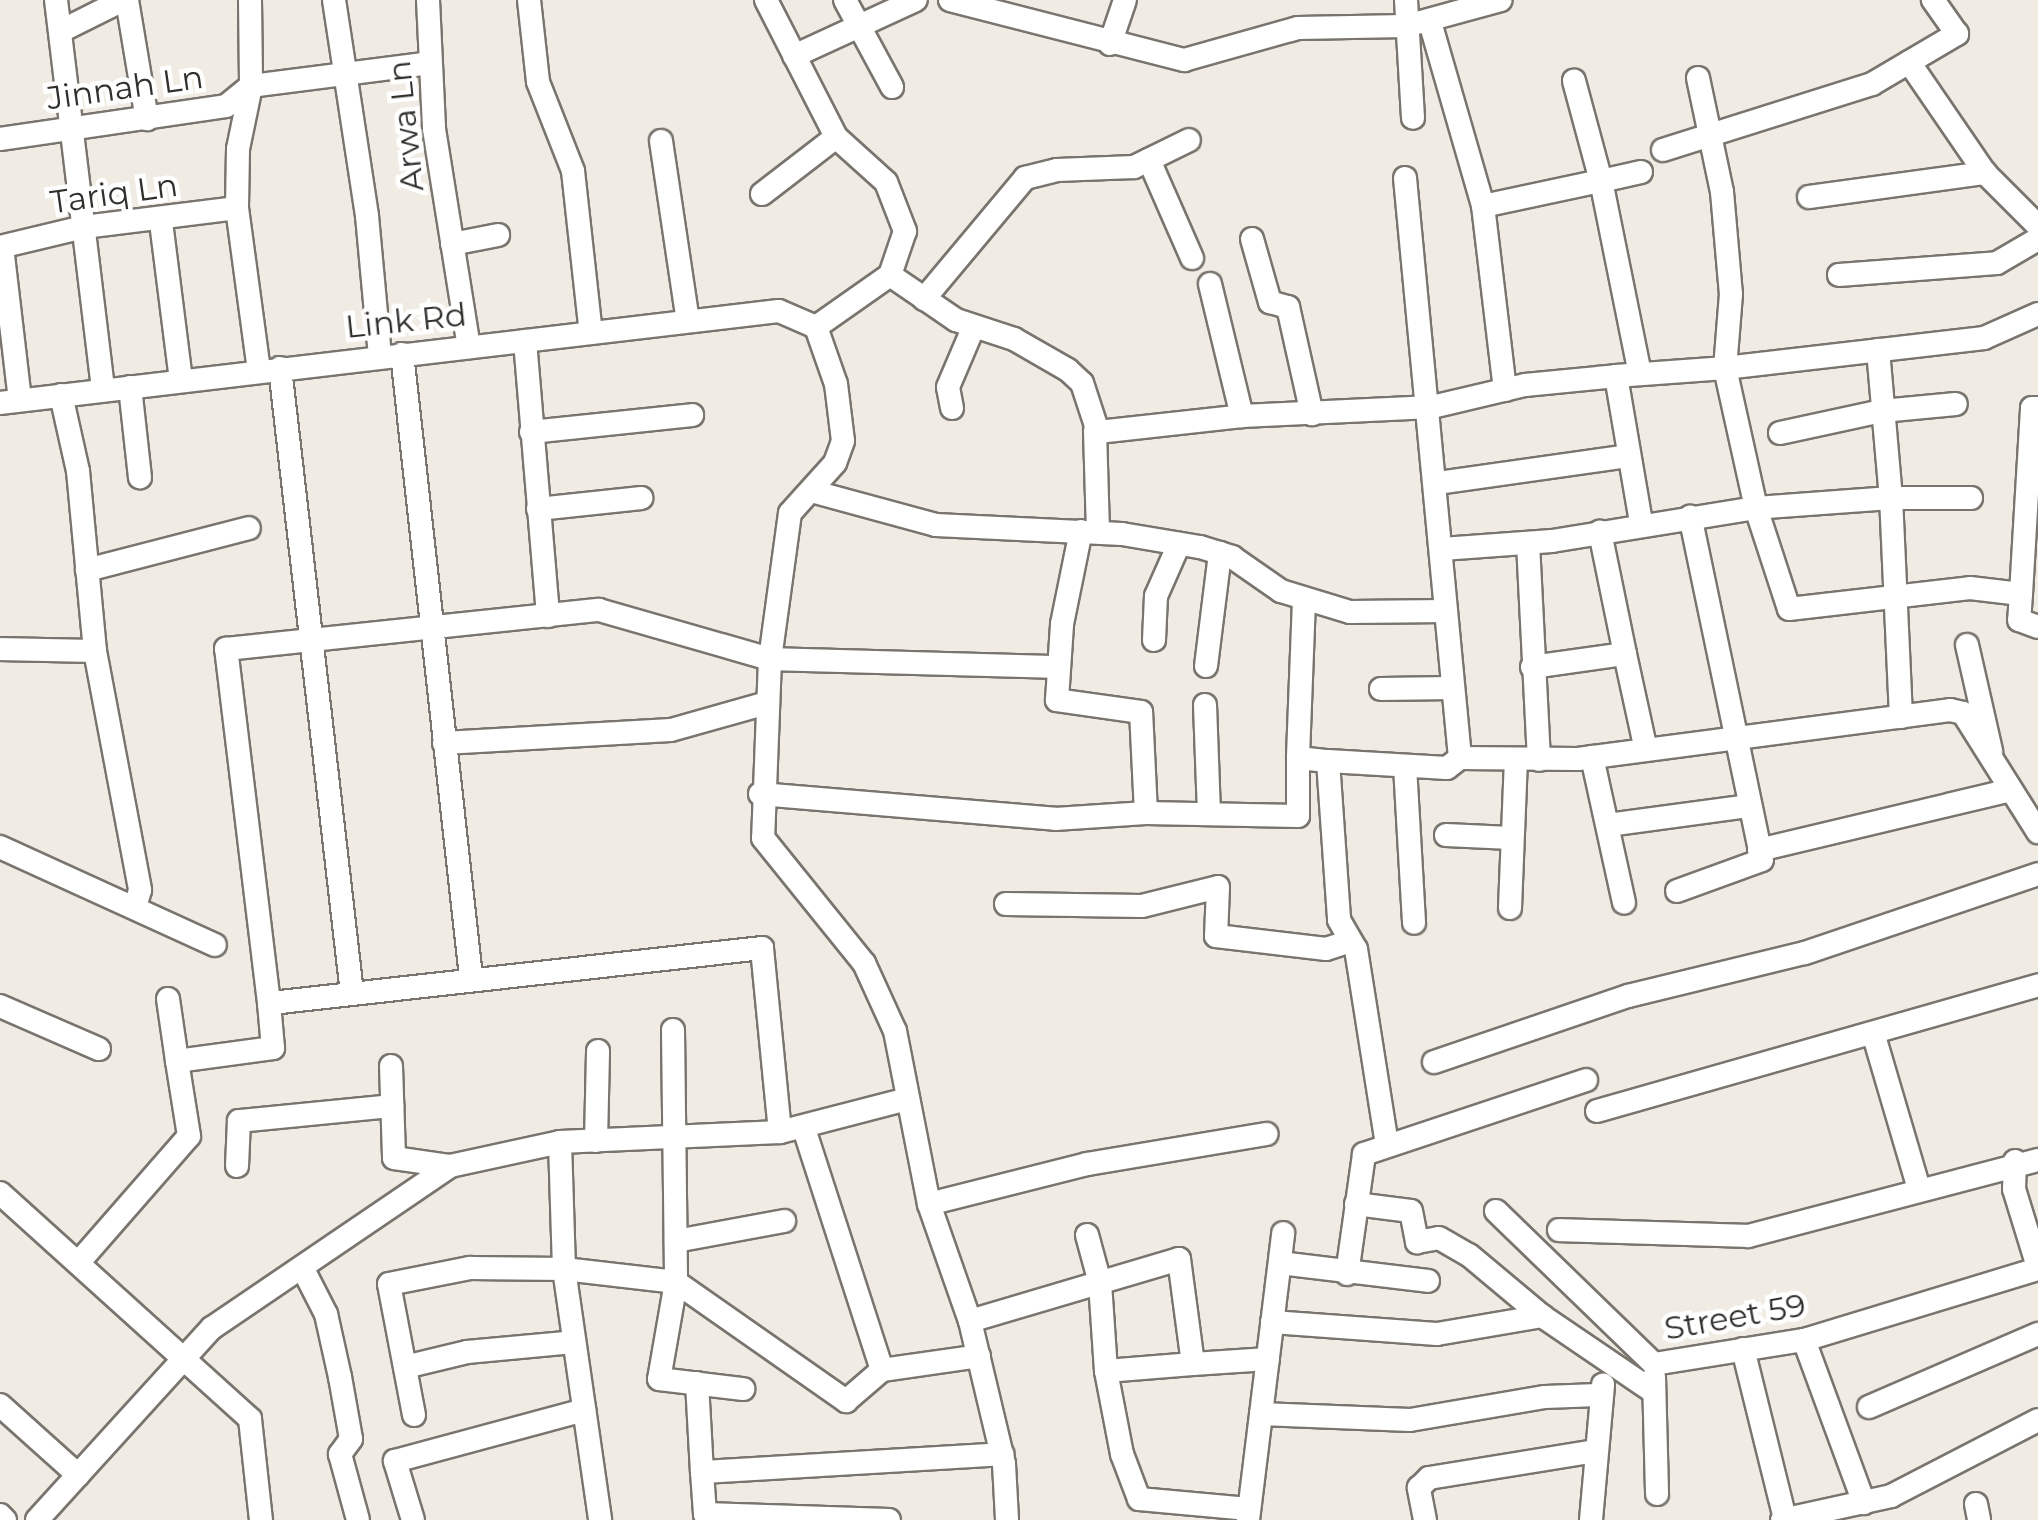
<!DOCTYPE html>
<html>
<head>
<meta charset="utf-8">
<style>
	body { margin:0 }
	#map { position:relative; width:2038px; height:1520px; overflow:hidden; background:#f0ece4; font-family:Montserrat,sans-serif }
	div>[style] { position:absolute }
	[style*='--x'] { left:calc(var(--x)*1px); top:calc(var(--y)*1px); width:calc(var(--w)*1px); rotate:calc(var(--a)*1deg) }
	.roads { filter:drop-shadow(2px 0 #79756e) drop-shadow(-2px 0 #79756e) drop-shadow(0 2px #79756e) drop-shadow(0 -2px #79756e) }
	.minor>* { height:22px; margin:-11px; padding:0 11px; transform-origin:11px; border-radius:11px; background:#fff }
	span { translate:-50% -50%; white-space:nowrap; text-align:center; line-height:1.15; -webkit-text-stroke:9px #fff; paint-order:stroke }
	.street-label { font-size:32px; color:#302f2c }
</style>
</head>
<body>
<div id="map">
	<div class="roads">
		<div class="minor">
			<i style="--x:56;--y:0;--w:393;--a:83.1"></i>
			<i style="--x:127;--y:0;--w:121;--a:80.5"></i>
			<i style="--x:250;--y:0;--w:86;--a:89.3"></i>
			<i style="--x:251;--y:86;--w:64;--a:101.7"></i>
			<i style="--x:238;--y:149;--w:59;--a:91"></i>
			<i style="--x:237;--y:208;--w:164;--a:82.3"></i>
			<i style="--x:334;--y:0;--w:219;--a:81.3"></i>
			<i style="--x:367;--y:216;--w:141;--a:84.7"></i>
			<i style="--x:428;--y:0;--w:129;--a:87.3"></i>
			<i style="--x:434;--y:129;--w:221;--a:80.9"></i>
			<i style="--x:529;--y:0;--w:82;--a:83.7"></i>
			<i style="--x:538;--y:82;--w:96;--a:68.5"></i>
			<i style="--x:573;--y:171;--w:163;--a:83.7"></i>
			<i style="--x:766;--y:0;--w:154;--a:62.9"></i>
			<i style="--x:836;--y:137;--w:67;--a:42"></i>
			<i style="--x:886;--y:182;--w:53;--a:68.8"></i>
			<i style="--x:905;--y:231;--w:46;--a:108.8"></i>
			<i style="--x:890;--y:275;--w:90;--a:144.9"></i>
			<i style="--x:816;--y:327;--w:60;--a:70.7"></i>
			<i style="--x:836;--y:384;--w:57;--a:83"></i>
			<i style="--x:843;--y:441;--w:23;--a:110"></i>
			<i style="--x:835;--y:463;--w:67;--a:132"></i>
			<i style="--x:790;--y:513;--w:147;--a:97.8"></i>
			<i style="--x:770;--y:659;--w:179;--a:92.2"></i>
			<i style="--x:763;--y:838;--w:161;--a:51.1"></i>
			<i style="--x:864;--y:963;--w:75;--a:65.5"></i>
			<i style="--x:895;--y:1031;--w:176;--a:78.9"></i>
			<i style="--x:929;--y:1204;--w:124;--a:70.7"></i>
			<i style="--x:970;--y:1321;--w:147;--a:76.6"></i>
			<i style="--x:1004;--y:1464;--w:56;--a:86.9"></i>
			<i style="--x:845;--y:0;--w:99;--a:61.6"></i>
			<i style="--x:950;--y:0;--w:242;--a:14.4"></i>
			<i style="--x:1184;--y:60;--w:118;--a:-15.7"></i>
			<i style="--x:1298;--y:28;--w:108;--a:-1.1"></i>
			<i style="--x:1406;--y:26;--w:98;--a:-15.3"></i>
			<i style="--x:1406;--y:0;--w:118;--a:86.6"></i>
			<i style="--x:1430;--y:22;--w:191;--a:73.9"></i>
			<i style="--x:61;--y:31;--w:69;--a:-26.6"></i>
			<i style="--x:1110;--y:44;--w:46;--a:-71.2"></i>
			<i style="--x:794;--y:56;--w:134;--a:-24.7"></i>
			<i style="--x:1909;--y:62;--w:135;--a:55.6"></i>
			<i style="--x:1985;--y:173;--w:75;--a:45"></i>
			<i style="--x:1698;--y:78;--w:116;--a:78.1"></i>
			<i style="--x:1722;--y:192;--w:102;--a:85"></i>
			<i style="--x:1731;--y:294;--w:74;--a:94.6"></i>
			<i style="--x:1725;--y:368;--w:261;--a:-6.6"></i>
			<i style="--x:1984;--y:338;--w:59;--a:-24"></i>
			<i style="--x:0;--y:139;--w:228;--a:-8.3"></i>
			<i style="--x:226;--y:106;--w:32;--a:-39"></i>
			<i style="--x:251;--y:86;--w:181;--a:-7.3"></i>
			<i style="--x:661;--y:141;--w:182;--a:81.5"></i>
			<i style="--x:1663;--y:150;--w:219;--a:-17.5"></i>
			<i style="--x:1872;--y:84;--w:99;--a:-30.5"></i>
			<i style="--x:1957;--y:34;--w:42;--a:-125.2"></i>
			<i style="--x:1149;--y:160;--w:107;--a:66.3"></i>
			<i style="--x:1405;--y:178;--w:583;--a:84.58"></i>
			<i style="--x:762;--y:194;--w:93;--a:-37.6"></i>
			<i style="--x:1809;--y:197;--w:178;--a:-7.8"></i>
			<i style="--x:161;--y:222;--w:160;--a:82.8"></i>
			<i style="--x:1252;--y:239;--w:66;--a:74.1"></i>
			<i style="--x:1270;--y:302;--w:19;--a:16"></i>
			<i style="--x:1288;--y:307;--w:110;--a:77.4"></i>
			<i style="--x:452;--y:244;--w:47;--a:-11.1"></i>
			<i style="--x:0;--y:247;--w:86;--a:-13.4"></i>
			<i style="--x:84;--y:227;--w:154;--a:-7.1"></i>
			<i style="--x:2;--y:247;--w:154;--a:83.3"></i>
			<i style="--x:890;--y:275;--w:80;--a:34.3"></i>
			<i style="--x:956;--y:320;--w:61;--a:18.1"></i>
			<i style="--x:1014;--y:339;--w:62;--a:29.9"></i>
			<i style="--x:1068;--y:370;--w:19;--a:43"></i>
			<i style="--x:1082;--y:383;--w:52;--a:71.9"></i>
			<i style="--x:1098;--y:432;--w:145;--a:-6.3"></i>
			<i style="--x:1242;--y:416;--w:190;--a:-2.7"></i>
			<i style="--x:1432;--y:407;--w:96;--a:-13.3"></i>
			<i style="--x:1525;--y:385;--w:91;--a:-5.6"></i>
			<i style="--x:1616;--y:376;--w:149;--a:80.3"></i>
			<i style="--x:1839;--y:275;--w:158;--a:-4.3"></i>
			<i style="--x:1997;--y:263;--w:48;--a:-30.3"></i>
			<i style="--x:1210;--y:284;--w:136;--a:76.4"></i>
			<i style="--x:924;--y:299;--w:158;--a:-50.1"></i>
			<i style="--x:1025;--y:178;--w:33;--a:-14"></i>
			<i style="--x:1057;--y:170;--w:77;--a:-2.2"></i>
			<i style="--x:1134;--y:167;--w:61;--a:-26.1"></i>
			<i style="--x:525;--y:341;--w:276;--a:85.2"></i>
			<i style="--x:1878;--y:350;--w:149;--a:85"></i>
			<i style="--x:1891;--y:498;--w:135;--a:175.8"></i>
			<i style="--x:1756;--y:508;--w:106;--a:71.9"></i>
			<i style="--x:1789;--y:609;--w:182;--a:-6.6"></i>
			<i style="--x:1970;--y:588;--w:51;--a:6.7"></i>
			<i style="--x:2021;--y:594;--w:186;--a:-86.6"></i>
			<i style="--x:2032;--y:408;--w:6;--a:0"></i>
			<i style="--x:402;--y:354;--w:627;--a:83.68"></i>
			<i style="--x:280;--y:368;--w:629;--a:83.43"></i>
			<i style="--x:1640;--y:374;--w:197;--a:-101.4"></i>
			<i style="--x:1601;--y:181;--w:41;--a:-12.7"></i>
			<i style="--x:130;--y:387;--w:91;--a:83.7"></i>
			<i style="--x:1505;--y:390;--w:185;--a:-96.8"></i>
			<i style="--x:1483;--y:206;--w:121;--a:-12"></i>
			<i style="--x:1601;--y:181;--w:104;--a:-105.1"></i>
			<i style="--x:61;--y:395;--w:78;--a:77.4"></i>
			<i style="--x:78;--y:471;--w:181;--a:84.6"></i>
			<i style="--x:95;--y:651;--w:243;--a:79.3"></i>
			<i style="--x:140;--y:890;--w:15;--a:106"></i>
			<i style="--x:0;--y:403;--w:784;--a:-6.74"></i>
			<i style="--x:779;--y:311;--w:40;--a:23.4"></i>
			<i style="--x:952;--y:408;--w:21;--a:-101"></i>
			<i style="--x:948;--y:387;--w:66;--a:-66.9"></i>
			<i style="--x:1095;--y:431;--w:101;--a:88.3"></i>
			<i style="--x:531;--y:432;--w:162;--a:-6"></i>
			<i style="--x:1780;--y:433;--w:104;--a:-12.2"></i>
			<i style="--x:1882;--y:411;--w:74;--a:-5.4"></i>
			<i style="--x:1437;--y:483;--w:194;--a:-8"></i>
			<i style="--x:811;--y:491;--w:130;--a:15.2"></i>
			<i style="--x:936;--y:525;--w:186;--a:2.8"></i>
			<i style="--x:1122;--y:534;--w:79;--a:9.5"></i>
			<i style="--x:1200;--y:547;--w:34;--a:17"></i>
			<i style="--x:1232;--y:557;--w:60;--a:34.8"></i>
			<i style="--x:1281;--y:591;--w:72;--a:16.9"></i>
			<i style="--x:1350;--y:612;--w:96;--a:-0.6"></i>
			<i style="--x:538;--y:509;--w:104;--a:-6.1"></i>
			<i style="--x:1528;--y:543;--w:217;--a:87.1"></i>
			<i style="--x:1442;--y:549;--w:110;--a:-4.2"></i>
			<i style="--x:1552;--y:541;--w:207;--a:-9.2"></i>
			<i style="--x:1756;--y:508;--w:143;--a:-102.5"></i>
			<i style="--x:1725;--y:368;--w:109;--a:175.8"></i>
			<i style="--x:87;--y:570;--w:167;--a:-14.5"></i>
			<i style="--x:2021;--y:594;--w:26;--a:94"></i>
			<i style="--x:2019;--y:620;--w:20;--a:20"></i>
			<i style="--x:1304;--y:600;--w:158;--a:92.2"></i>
			<i style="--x:1298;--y:758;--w:30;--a:6"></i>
			<i style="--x:1328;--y:761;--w:159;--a:86"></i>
			<i style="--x:1339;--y:920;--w:34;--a:60"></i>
			<i style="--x:1356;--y:949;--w:197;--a:81"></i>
			<i style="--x:1154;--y:640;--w:44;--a:-87.4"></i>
			<i style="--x:1156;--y:596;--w:57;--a:-66.1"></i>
			<i style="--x:1967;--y:645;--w:109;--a:77.2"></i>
			<i style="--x:0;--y:649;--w:95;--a:1.2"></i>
			<i style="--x:1625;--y:654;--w:98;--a:77.7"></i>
			<i style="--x:1206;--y:666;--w:114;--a:-82.9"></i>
			<i style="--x:1532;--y:667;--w:94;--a:-8"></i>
			<i style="--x:1625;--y:654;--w:125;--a:-101.6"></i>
			<i style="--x:1381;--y:689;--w:72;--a:-0.8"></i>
			<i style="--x:1205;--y:705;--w:108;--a:87.9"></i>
			<i style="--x:1901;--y:717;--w:219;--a:-92.6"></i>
			<i style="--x:1891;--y:498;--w:80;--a:0"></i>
			<i style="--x:444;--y:743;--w:227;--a:-3.3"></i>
			<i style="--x:671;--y:730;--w:100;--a:-15.7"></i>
			<i style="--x:1592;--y:757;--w:149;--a:77.6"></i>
			<i style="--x:1328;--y:761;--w:119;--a:3.4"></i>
			<i style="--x:1447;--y:768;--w:16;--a:-38"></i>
			<i style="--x:1460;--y:758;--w:118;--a:0.5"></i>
			<i style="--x:1578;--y:759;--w:375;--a:-7.5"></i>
			<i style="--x:1950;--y:710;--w:13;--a:13"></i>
			<i style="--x:1963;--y:713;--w:141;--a:57.8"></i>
			<i style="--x:1405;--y:766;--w:157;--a:86.7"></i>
			<i style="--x:760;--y:794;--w:296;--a:4.8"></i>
			<i style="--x:1055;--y:819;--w:91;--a:-3.8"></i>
			<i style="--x:1146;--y:813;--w:101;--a:-92.8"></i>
			<i style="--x:1141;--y:712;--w:85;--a:-171.9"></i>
			<i style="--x:1057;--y:700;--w:76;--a:-86.2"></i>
			<i style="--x:1062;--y:624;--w:95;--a:-78.5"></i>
			<i style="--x:1146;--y:813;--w:152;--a:1.1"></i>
			<i style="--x:1298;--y:816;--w:58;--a:-90"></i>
			<i style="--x:1608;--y:825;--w:141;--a:-7.7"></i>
			<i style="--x:1446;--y:835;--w:65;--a:2.6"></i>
			<i style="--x:0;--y:847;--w:236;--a:24.5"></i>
			<i style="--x:1759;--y:850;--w:259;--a:-13.4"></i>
			<i style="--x:1677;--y:891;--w:90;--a:-20"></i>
			<i style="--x:1762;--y:860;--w:351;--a:-101.8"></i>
			<i style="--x:1006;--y:904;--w:136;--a:0.8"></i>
			<i style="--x:1142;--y:906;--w:78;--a:-14"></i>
			<i style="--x:1218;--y:887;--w:49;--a:92.3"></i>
			<i style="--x:1216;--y:936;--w:111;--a:6.7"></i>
			<i style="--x:1326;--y:949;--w:26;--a:-18"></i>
			<i style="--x:1510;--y:908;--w:149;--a:-87.7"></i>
			<i style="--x:168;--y:999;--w:63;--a:81.7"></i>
			<i style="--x:177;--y:1061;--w:97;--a:-7.7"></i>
			<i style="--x:273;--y:1048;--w:45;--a:-95.1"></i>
			<i style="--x:0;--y:1006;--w:108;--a:23.5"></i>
			<i style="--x:673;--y:1030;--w:252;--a:89.3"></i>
			<i style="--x:676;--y:1282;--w:98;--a:99.9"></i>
			<i style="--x:659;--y:1379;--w:85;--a:6.8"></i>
			<i style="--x:1874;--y:1036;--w:159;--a:73.6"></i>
			<i style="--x:1434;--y:1062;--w:205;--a:-18.8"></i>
			<i style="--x:1628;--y:996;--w:182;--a:-13.7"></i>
			<i style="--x:1805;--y:953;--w:246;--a:-18.7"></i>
			<i style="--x:391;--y:1066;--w:92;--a:88.1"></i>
			<i style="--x:394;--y:1158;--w:57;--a:8.1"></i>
			<i style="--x:1597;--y:1111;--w:459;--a:-15.9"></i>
			<i style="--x:780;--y:1132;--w:185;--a:-95.6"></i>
			<i style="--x:762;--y:948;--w:496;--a:173.6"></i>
			<i style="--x:269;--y:1003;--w:357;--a:-96.9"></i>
			<i style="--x:226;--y:649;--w:375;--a:-6"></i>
			<i style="--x:599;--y:610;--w:178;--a:16"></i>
			<i style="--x:770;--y:659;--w:289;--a:1.6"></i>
			<i style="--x:596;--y:1141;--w:90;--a:-88.7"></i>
			<i style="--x:560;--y:1142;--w:127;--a:88.2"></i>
			<i style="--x:564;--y:1269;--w:254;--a:81.8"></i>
			<i style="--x:2015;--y:1161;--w:28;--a:92"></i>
			<i style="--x:2014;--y:1189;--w:82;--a:72.9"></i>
			<i style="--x:237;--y:1166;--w:45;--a:-87.5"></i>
			<i style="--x:239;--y:1121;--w:154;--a:-5.6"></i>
			<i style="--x:0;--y:1193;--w:337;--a:42.1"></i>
			<i style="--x:250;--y:1419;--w:102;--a:83.8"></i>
			<i style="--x:929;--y:1204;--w:163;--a:-14.2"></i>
			<i style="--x:1087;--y:1164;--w:182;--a:-9.5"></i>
			<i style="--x:1356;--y:1204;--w:55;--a:7.3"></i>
			<i style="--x:1411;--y:1211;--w:32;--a:79"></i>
			<i style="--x:1417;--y:1242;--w:22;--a:-10"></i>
			<i style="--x:1439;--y:1238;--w:34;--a:30"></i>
			<i style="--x:1469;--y:1255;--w:95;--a:39.9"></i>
			<i style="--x:1542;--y:1316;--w:135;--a:34.2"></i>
			<i style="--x:1496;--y:1211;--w:220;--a:44.1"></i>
			<i style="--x:1654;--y:1364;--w:152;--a:-9.1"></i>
			<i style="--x:1804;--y:1340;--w:245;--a:-16.9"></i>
			<i style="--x:1559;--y:1230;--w:189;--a:1.8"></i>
			<i style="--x:1748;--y:1236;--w:300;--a:-14.7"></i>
			<i style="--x:1087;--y:1235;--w:50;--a:74.8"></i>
			<i style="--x:1100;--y:1283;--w:88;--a:86.1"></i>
			<i style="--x:1106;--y:1371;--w:87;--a:-4.6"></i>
			<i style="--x:676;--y:1241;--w:110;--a:-10.5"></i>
			<i style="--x:79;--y:1262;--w:167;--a:-48.9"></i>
			<i style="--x:189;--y:1136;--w:76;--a:-99.1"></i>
			<i style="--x:1280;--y:1263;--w:149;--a:6.9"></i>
			<i style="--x:303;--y:1269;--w:51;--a:62.9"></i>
			<i style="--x:326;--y:1314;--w:65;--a:77.5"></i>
			<i style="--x:340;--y:1377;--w:63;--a:79.9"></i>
			<i style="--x:351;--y:1439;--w:19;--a:126"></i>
			<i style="--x:340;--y:1454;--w:68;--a:74.7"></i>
			<i style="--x:1347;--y:1274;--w:121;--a:-81.9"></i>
			<i style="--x:1364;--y:1154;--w:234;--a:-18.4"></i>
			<i style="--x:970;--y:1321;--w:218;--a:-16.5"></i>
			<i style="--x:1179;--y:1259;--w:106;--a:82.4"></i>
			<i style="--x:1193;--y:1364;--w:75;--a:-3.8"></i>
			<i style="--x:1272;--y:1322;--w:165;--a:4.2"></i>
			<i style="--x:1437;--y:1334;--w:107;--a:-9.7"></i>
			<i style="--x:1804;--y:1340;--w:174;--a:69.8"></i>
			<i style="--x:1743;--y:1349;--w:175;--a:76.1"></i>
			<i style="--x:405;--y:1367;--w:64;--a:-13.6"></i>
			<i style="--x:467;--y:1352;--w:107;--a:-5.3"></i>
			<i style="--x:882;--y:1370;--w:98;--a:-8.2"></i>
			<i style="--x:1106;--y:1371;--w:85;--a:79.1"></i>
			<i style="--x:1122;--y:1454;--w:48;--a:69.3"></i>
			<i style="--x:1139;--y:1499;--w:110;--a:5.2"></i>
			<i style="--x:1654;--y:1377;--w:117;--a:88.5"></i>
			<i style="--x:697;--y:1383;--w:89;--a:86.8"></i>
			<i style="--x:702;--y:1472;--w:301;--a:-3.4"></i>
			<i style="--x:0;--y:1405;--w:105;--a:41.9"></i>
			<i style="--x:1869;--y:1407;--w:184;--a:-23.4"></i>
			<i style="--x:1261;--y:1414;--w:149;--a:2.3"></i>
			<i style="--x:1410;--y:1420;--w:137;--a:-9.7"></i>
			<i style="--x:1545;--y:1397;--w:53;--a:-2.2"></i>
			<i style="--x:414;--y:1415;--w:133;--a:-100.8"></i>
			<i style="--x:389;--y:1284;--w:83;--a:-11.2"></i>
			<i style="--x:470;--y:1268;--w:94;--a:0.6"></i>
			<i style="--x:564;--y:1269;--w:113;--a:6.6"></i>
			<i style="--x:676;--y:1282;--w:208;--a:35"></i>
			<i style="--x:846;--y:1401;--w:48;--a:-40.7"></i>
			<i style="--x:882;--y:1370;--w:254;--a:-107.9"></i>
			<i style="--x:702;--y:1472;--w:42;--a:85.9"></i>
			<i style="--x:705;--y:1514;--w:184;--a:1.9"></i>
			<i style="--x:1976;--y:1504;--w:16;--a:79"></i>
			<i style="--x:0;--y:1515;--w:7;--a:45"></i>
			<i style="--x:37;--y:1520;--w:260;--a:-47.7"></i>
			<i style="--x:212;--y:1328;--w:288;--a:-34.2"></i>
			<i style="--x:450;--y:1166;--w:113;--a:-12.3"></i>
			<i style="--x:560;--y:1142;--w:220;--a:-2.6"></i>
			<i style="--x:780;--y:1132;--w:132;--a:-14.5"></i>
			<i style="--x:413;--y:1520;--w:62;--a:-107"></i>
			<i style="--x:395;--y:1461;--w:196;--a:-15.1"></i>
			<i style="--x:1248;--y:1520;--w:289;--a:-83"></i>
			<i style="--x:1425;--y:1520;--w:33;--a:-101"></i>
			<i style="--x:1419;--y:1488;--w:14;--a:-45"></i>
			<i style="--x:1429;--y:1478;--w:168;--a:-9.2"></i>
			<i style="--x:1591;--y:1520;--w:136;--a:-84.9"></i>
			<i style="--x:1782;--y:1520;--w:112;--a:-12.4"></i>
			<i style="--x:1891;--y:1496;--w:165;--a:-27.3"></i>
		</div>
	</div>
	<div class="street-label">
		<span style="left:125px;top:88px;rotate:-8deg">Jinnah Ln</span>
		<span style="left:406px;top:126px;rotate:-96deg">Arwa Ln</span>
		<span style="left:114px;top:194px;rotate:-8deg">Tariq Ln</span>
		<span style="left:406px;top:321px;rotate:-6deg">Link Rd</span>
		<span style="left:1735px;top:1317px;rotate:-10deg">Street 59</span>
	</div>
</div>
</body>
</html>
